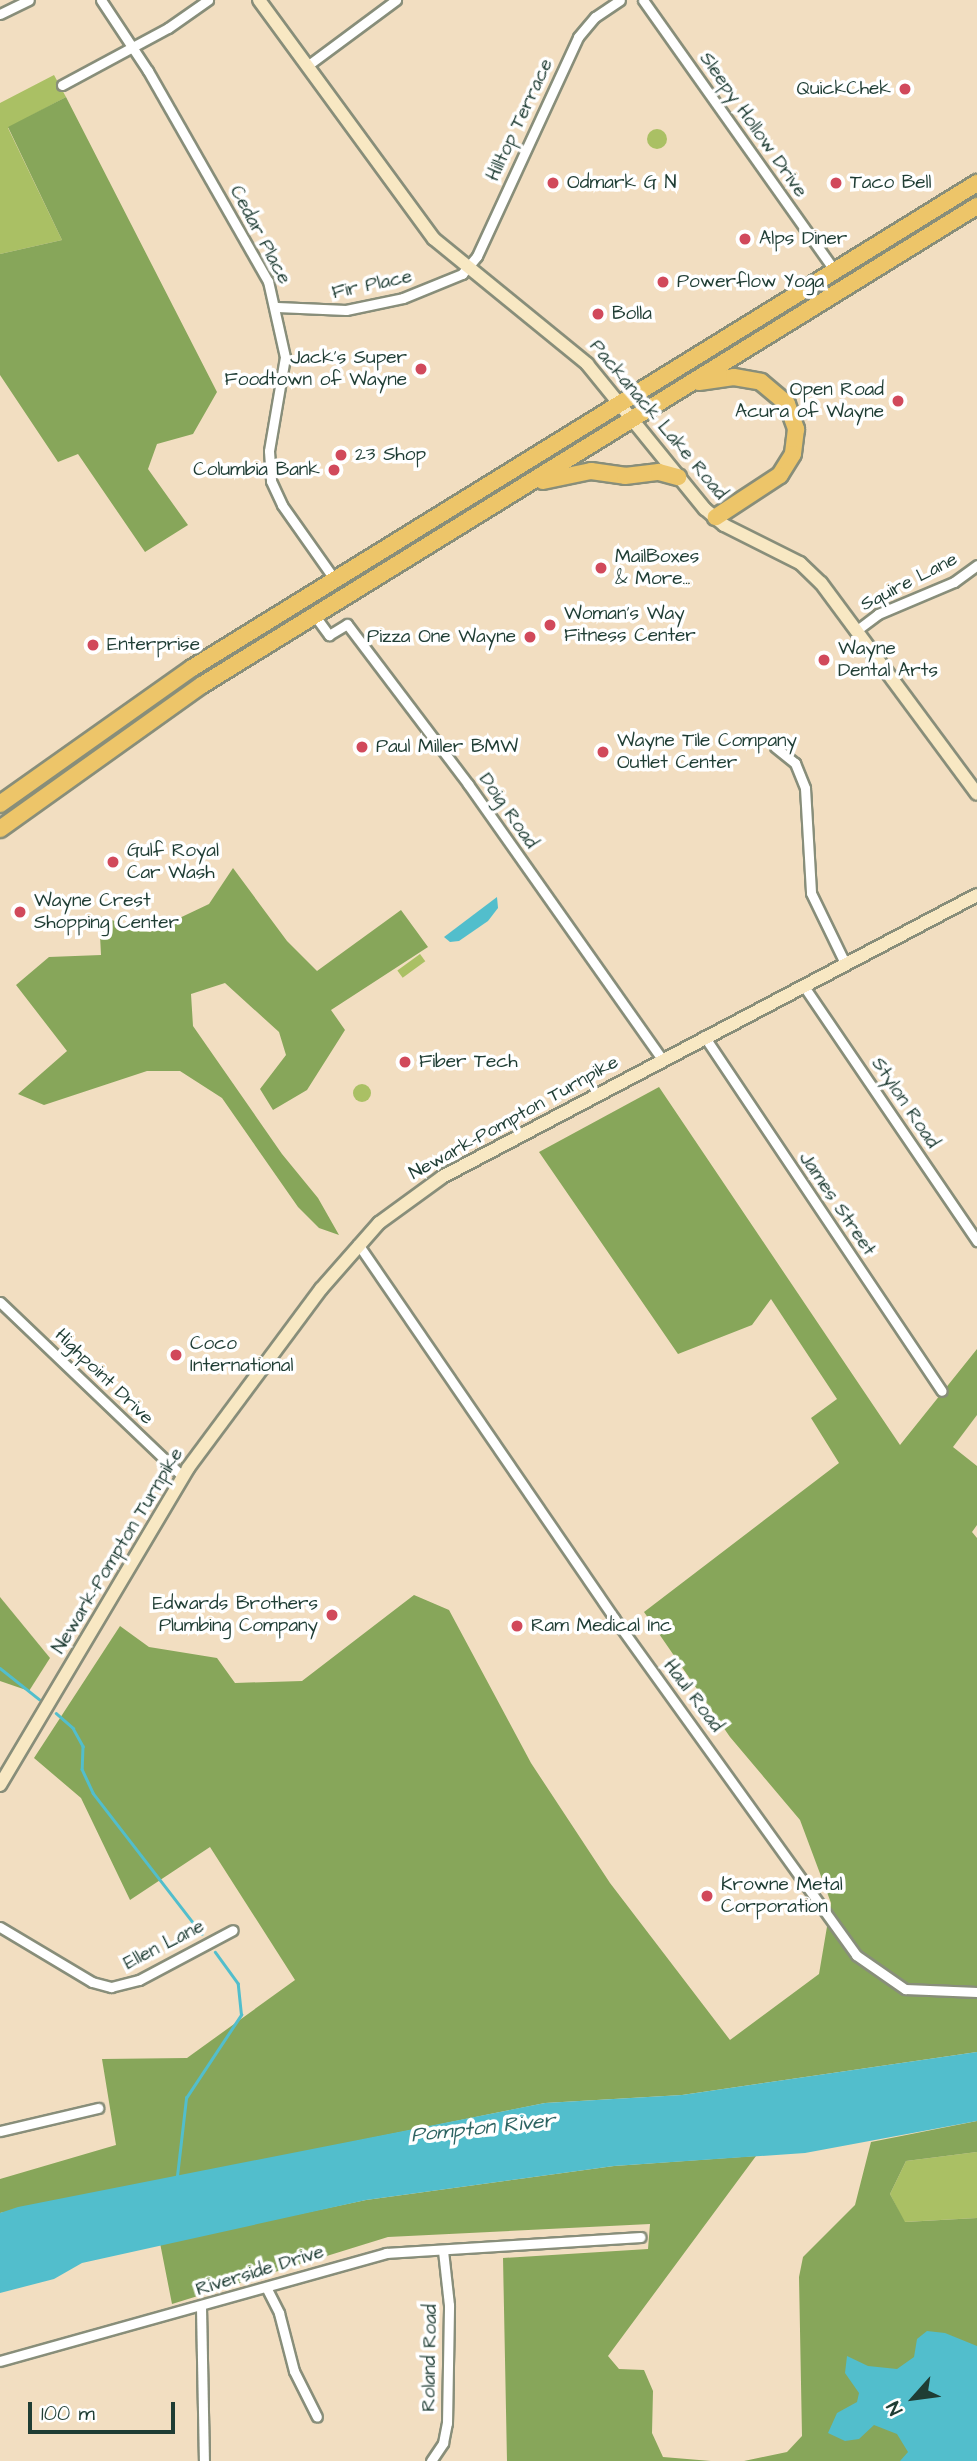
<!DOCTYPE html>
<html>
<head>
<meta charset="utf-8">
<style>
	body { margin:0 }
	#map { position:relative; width:977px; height:2461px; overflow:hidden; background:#f2dec1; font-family:"Architects Daughter",sans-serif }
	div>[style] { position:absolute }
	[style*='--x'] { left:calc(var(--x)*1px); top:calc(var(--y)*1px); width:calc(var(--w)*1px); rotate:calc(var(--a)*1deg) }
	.green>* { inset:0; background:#aac064; transform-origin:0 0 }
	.round { border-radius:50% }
	.forest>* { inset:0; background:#87a65a }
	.water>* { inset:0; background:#52becc }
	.stream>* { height:2.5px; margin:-1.25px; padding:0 1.25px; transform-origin:1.25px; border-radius:1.25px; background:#52becc }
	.roads { filter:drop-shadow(2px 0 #888e7a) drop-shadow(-2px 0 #888e7a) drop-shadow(0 2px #888e7a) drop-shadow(0 -2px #888e7a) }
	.street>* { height:9px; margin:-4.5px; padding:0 4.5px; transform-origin:4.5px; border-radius:4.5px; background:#fff }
	.secondary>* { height:12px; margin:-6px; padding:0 6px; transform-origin:6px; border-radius:6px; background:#f8e8c3 }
	.highway>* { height:16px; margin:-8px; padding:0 8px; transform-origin:8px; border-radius:8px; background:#edc569 }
	.dots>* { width:19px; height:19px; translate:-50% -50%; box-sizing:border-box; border:4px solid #fff; border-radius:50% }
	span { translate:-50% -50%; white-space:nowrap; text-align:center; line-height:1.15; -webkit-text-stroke:7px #fff; paint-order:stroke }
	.poi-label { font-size:19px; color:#1f3d34 }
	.right { translate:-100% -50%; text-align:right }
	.left { translate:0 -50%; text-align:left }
	.street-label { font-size:19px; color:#1f3d34 }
	.water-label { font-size:21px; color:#2e6462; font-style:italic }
	.north { position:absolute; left:879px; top:2363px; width:70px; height:70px; -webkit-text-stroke:5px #fff; paint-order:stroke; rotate:242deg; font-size:19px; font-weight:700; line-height:28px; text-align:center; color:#1f3d34 }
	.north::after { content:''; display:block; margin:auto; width:24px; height:32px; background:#1f3d34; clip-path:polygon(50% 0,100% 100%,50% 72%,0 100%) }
	.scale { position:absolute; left:28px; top:2402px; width:147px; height:32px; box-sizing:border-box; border:4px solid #1f3d34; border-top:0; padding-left:9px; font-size:21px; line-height:24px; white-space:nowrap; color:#1f3d34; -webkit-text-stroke:5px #fff; paint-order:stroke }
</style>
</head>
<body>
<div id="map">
	<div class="green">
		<i style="clip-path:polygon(54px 75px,66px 97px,8px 128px,62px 240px,0 254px,0 103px)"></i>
		<i class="round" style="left:647px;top:129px;width:20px;height:20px"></i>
		<i style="left:420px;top:954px;width:9px;height:28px;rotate:54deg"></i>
		<i class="round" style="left:353px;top:1084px;width:18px;height:18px"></i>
		<i style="clip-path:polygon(977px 2152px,977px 2218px,904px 2222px,890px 2194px,906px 2161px)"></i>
	</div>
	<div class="forest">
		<i style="clip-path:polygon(66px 97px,217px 392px,193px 434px,157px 444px,148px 469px,188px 525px,145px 552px,78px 454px,58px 462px,0 375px,0 254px,62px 240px,8px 127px)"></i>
		<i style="clip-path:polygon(233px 868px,287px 941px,317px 971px,401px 910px,428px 947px,331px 1010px,345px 1030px,307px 1090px,273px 1110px,260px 1089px,286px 1055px,279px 1032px,225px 983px,191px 994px,193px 1026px,282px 1154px,318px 1198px,339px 1235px,319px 1228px,298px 1207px,222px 1098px,180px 1071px,147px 1071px,44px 1105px,18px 1094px,67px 1051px,16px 985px,49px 957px,101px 955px,99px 916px,150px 932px,209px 904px)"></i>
		<i style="clip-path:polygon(659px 1087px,900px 1445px,977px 1349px,977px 1415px,953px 1447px,977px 1466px,977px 1525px,972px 1532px,977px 1538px,977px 2052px,682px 2095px,545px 2103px,0 2213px,0 2179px,116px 2145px,102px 2059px,187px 2058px,295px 1980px,210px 1847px,130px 1900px,81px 1798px,34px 1758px,120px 1626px,149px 1647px,217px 1658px,235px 1683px,302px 1681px,414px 1595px,449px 1610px,531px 1763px,610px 1883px,730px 2040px,819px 1974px,831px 1903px,800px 1820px,730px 1737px,644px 1612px,839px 1463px,811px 1418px,837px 1399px,771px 1299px,752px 1325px,678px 1354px,539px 1152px)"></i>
		<i style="clip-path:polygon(0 1597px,50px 1658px,29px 1691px,0 1681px)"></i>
		<i style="clip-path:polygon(977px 2121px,977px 2152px,906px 2161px,890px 2194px,905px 2222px,977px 2218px,977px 2461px,744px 2461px,787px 2452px,802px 2436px,799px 2277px,803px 2257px,855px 2205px,871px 2142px)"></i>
		<i style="clip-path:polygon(756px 2156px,608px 2356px,619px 2369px,644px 2370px,653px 2391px,652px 2433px,663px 2457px,711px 2461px,507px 2461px,503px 2258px,648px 2249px,650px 2224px,388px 2237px,172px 2304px,160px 2243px,366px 2200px,614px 2166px)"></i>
	</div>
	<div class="water">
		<i style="clip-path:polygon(497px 897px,498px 908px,488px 921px,459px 941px,450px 942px,444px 937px)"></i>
		<i style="clip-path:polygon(977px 2052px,977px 2121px,805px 2153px,614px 2166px,366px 2200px,82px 2263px,54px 2279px,0 2293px,0 2213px,18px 2207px,545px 2103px,682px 2095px)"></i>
		<i style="clip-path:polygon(927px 2331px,945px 2333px,977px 2346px,977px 2461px,900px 2461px,908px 2452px,897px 2434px,874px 2425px,859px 2439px,845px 2441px,828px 2433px,837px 2413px,857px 2402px,859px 2393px,845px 2373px,847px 2356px,868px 2366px,897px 2369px,914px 2357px,917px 2339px)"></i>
	</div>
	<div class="stream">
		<i style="--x:0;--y:1668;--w:50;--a:38.5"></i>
		<i style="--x:56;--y:1713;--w:23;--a:41"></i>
		<i style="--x:73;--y:1728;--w:21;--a:61"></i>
		<i style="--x:83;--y:1746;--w:23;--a:92"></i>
		<i style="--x:82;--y:1769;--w:26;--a:65"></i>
		<i style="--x:93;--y:1793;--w:178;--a:52.3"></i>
		<i style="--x:177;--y:2176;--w:79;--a:-83.4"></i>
		<i style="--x:186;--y:2098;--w:100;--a:-56.5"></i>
		<i style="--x:241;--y:2015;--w:31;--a:-96"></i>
		<i style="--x:238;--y:1984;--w:39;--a:-126"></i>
	</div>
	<div class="roads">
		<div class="street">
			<i style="--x:101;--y:0;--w:85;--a:56.5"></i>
			<i style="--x:148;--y:71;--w:242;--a:60.3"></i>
			<i style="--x:268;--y:281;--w:78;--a:77.4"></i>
			<i style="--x:285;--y:357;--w:95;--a:99.7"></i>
			<i style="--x:269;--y:451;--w:30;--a:86"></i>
			<i style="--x:271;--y:481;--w:26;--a:65"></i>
			<i style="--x:282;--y:505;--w:92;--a:54.8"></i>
			<i style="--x:643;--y:0;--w:332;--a:54.7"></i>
			<i style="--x:0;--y:14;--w:32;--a:-26"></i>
			<i style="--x:307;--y:66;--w:111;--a:-36.6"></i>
			<i style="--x:62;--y:85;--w:120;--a:-28.3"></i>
			<i style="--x:168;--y:28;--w:49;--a:-35"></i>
			<i style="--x:277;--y:307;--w:69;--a:2.5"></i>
			<i style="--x:346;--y:310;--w:58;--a:-11.9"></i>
			<i style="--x:403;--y:298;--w:64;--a:-22.1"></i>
			<i style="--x:462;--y:274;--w:23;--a:-50"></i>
			<i style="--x:477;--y:256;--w:241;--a:-65.2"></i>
			<i style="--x:578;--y:37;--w:26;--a:-50"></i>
			<i style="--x:595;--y:17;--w:30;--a:-34"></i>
			<i style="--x:315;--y:616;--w:24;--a:54"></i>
			<i style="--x:329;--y:635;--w:21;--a:-31"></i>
			<i style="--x:347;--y:624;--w:201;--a:52.9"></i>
			<i style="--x:468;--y:784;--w:337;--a:54.8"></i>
			<i style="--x:857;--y:630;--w:26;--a:-37"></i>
			<i style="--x:878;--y:614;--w:82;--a:-22.8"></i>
			<i style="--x:954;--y:582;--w:29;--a:-36"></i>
			<i style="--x:775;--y:747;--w:26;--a:39"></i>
			<i style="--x:795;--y:763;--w:27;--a:68"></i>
			<i style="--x:805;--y:788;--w:105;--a:86.7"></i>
			<i style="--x:811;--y:893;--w:78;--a:64.1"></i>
			<i style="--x:803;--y:985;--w:310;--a:55.8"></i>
			<i style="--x:704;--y:1036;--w:427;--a:56.2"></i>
			<i style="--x:358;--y:1244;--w:453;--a:55.6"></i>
			<i style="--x:614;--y:1618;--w:415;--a:54.3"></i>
			<i style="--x:856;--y:1955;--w:60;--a:34.8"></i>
			<i style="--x:905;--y:1989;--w:72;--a:2.4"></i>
			<i style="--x:0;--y:1302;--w:253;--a:43.7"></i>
			<i style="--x:0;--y:1927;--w:107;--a:30.9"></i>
			<i style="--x:92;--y:1982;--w:20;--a:15"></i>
			<i style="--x:111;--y:1987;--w:29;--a:-14"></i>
			<i style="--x:139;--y:1980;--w:106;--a:-28"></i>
			<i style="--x:0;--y:2131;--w:101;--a:-13.2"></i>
			<i style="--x:267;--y:2289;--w:27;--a:63"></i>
			<i style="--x:279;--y:2313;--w:60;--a:75.5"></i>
			<i style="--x:294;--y:2371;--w:51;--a:63.4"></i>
			<i style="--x:201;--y:2307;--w:154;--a:88.9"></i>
			<i style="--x:0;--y:2361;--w:401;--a:-15.6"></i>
			<i style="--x:386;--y:2253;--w:255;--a:-3.6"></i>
			<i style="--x:431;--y:2461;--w:22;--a:-56"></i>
			<i style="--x:443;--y:2443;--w:20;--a:-79"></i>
			<i style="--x:447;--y:2423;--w:118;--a:-89"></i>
			<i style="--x:449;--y:2305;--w:54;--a:-96.3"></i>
		</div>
		<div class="secondary">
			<i style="--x:259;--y:0;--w:296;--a:53.8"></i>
			<i style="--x:434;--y:239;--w:198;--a:39.2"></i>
			<i style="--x:587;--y:364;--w:187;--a:50.9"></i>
			<i style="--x:705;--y:509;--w:25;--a:40"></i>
			<i style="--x:724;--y:525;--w:85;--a:26.6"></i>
			<i style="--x:800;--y:563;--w:29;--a:44"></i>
			<i style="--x:821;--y:583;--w:262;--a:53.5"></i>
			<i style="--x:0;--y:1785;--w:369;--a:-59.3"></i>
			<i style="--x:188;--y:1468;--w:223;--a:-53.4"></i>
			<i style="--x:321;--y:1289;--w:88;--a:-48.7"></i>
			<i style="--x:379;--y:1223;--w:78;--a:-36.1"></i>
			<i style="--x:442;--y:1177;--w:605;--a:-27.79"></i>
		</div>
		<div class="highway">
			<i style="--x:699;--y:382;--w:35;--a:-8"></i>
			<i style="--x:734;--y:377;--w:27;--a:10"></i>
			<i style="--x:761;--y:382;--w:34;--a:40"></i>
			<i style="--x:787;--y:404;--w:27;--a:70"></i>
			<i style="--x:796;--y:429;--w:25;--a:97"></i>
			<i style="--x:793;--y:454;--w:25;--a:122"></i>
			<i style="--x:780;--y:475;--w:77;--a:146.7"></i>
			<i style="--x:543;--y:481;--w:49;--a:-11.8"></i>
			<i style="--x:591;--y:471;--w:34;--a:8"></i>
			<i style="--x:625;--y:476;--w:34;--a:-7"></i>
			<i style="--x:659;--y:472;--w:20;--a:15"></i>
			<i style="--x:0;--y:804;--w:235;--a:-35.3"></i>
			<i style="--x:192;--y:668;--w:923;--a:-31.71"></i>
			<i style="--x:0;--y:829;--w:248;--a:-35.5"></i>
			<i style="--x:202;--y:685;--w:911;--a:-31.72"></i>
		</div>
	</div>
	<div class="dots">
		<i style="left:905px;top:89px;background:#d1495b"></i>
		<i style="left:553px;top:183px;background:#d1495b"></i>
		<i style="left:836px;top:183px;background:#d1495b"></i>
		<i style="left:745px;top:239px;background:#d1495b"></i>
		<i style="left:663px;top:282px;background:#d1495b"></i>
		<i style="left:598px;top:314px;background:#d1495b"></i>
		<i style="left:421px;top:369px;background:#d1495b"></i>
		<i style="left:898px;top:401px;background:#d1495b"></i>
		<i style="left:341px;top:455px;background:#d1495b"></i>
		<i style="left:334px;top:470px;background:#d1495b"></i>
		<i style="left:601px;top:568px;background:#d1495b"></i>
		<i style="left:550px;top:625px;background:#d1495b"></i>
		<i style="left:530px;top:637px;background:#d1495b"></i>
		<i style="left:93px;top:645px;background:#d1495b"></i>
		<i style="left:824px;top:660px;background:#d1495b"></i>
		<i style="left:362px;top:747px;background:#d1495b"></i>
		<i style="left:603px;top:752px;background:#d1495b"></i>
		<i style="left:113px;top:862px;background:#d1495b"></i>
		<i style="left:20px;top:912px;background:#d1495b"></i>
		<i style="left:405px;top:1062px;background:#d1495b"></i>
		<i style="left:176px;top:1355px;background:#d1495b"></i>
		<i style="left:332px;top:1615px;background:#d1495b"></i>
		<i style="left:517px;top:1626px;background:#d1495b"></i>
		<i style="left:707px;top:1896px;background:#d1495b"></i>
	</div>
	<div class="poi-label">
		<span class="right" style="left:891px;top:89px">QuickChek</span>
		<span class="left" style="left:567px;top:183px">Odmark G N</span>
		<span class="left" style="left:850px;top:183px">Taco Bell</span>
		<span class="left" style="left:759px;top:239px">Alps Diner</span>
		<span class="left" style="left:677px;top:282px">Powerflow Yoga</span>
		<span class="left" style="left:612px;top:314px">Bolla</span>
		<span class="right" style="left:407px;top:369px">Jack's Super<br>Foodtown of Wayne</span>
		<span class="right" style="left:884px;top:401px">Open Road<br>Acura of Wayne</span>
		<span class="left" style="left:355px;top:455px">23 Shop</span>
		<span class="right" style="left:320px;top:470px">Columbia Bank</span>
		<span class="left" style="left:615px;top:568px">MailBoxes<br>&amp; More...</span>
		<span class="left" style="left:564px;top:625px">Woman's Way<br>Fitness Center</span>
		<span class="right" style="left:516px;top:637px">Pizza One Wayne</span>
		<span class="left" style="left:107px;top:645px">Enterprise</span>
		<span class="left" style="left:838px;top:660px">Wayne<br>Dental Arts</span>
		<span class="left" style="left:617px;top:752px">Wayne Tile Company<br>Outlet Center</span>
		<span class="left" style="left:376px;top:747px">Paul Miller BMW</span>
		<span class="left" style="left:127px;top:862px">Gulf Royal<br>Car Wash</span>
		<span class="left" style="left:34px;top:912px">Wayne Crest<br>Shopping Center</span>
		<span class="left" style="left:419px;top:1062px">Fiber Tech</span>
		<span class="left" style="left:190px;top:1355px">Coco<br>International</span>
		<span class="right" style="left:318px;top:1615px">Edwards Brothers<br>Plumbing Company</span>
		<span class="left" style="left:531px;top:1626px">Ram Medical Inc</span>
		<span class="left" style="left:721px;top:1896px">Krowne Metal<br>Corporation</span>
	</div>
	<div class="street-label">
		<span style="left:520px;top:120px;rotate:-65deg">Hilltop Terrace</span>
		<span style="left:753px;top:125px;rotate:55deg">Sleepy Hollow Drive</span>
		<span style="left:260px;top:235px;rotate:62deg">Cedar Place</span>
		<span style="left:372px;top:285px;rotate:-12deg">Fir Place</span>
		<span style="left:658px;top:420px;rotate:50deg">Packanack Lake Road</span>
		<span style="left:909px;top:582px;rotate:-27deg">Squire Lane</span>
		<span style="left:508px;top:811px;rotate:55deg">Doig Road</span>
		<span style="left:905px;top:1103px;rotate:56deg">Stylon Road</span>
		<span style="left:514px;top:1118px;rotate:-29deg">Newark-Pompton Turnpike</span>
		<span style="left:837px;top:1204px;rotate:56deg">James Street</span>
		<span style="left:104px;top:1377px;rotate:44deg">Highpoint Drive</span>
		<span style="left:118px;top:1551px;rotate:-59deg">Newark-Pompton Turnpike</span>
		<span style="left:693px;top:1696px;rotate:53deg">Haul Road</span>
		<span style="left:164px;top:1945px;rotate:-27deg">Ellen Lane</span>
		<span style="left:260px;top:2271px;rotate:-17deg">Riverside Drive</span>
		<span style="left:430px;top:2358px;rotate:-89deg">Roland Road</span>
	</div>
	<div class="water-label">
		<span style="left:483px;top:2128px;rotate:-6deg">Pompton River</span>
	</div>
	<div class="north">N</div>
	<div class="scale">100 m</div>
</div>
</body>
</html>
